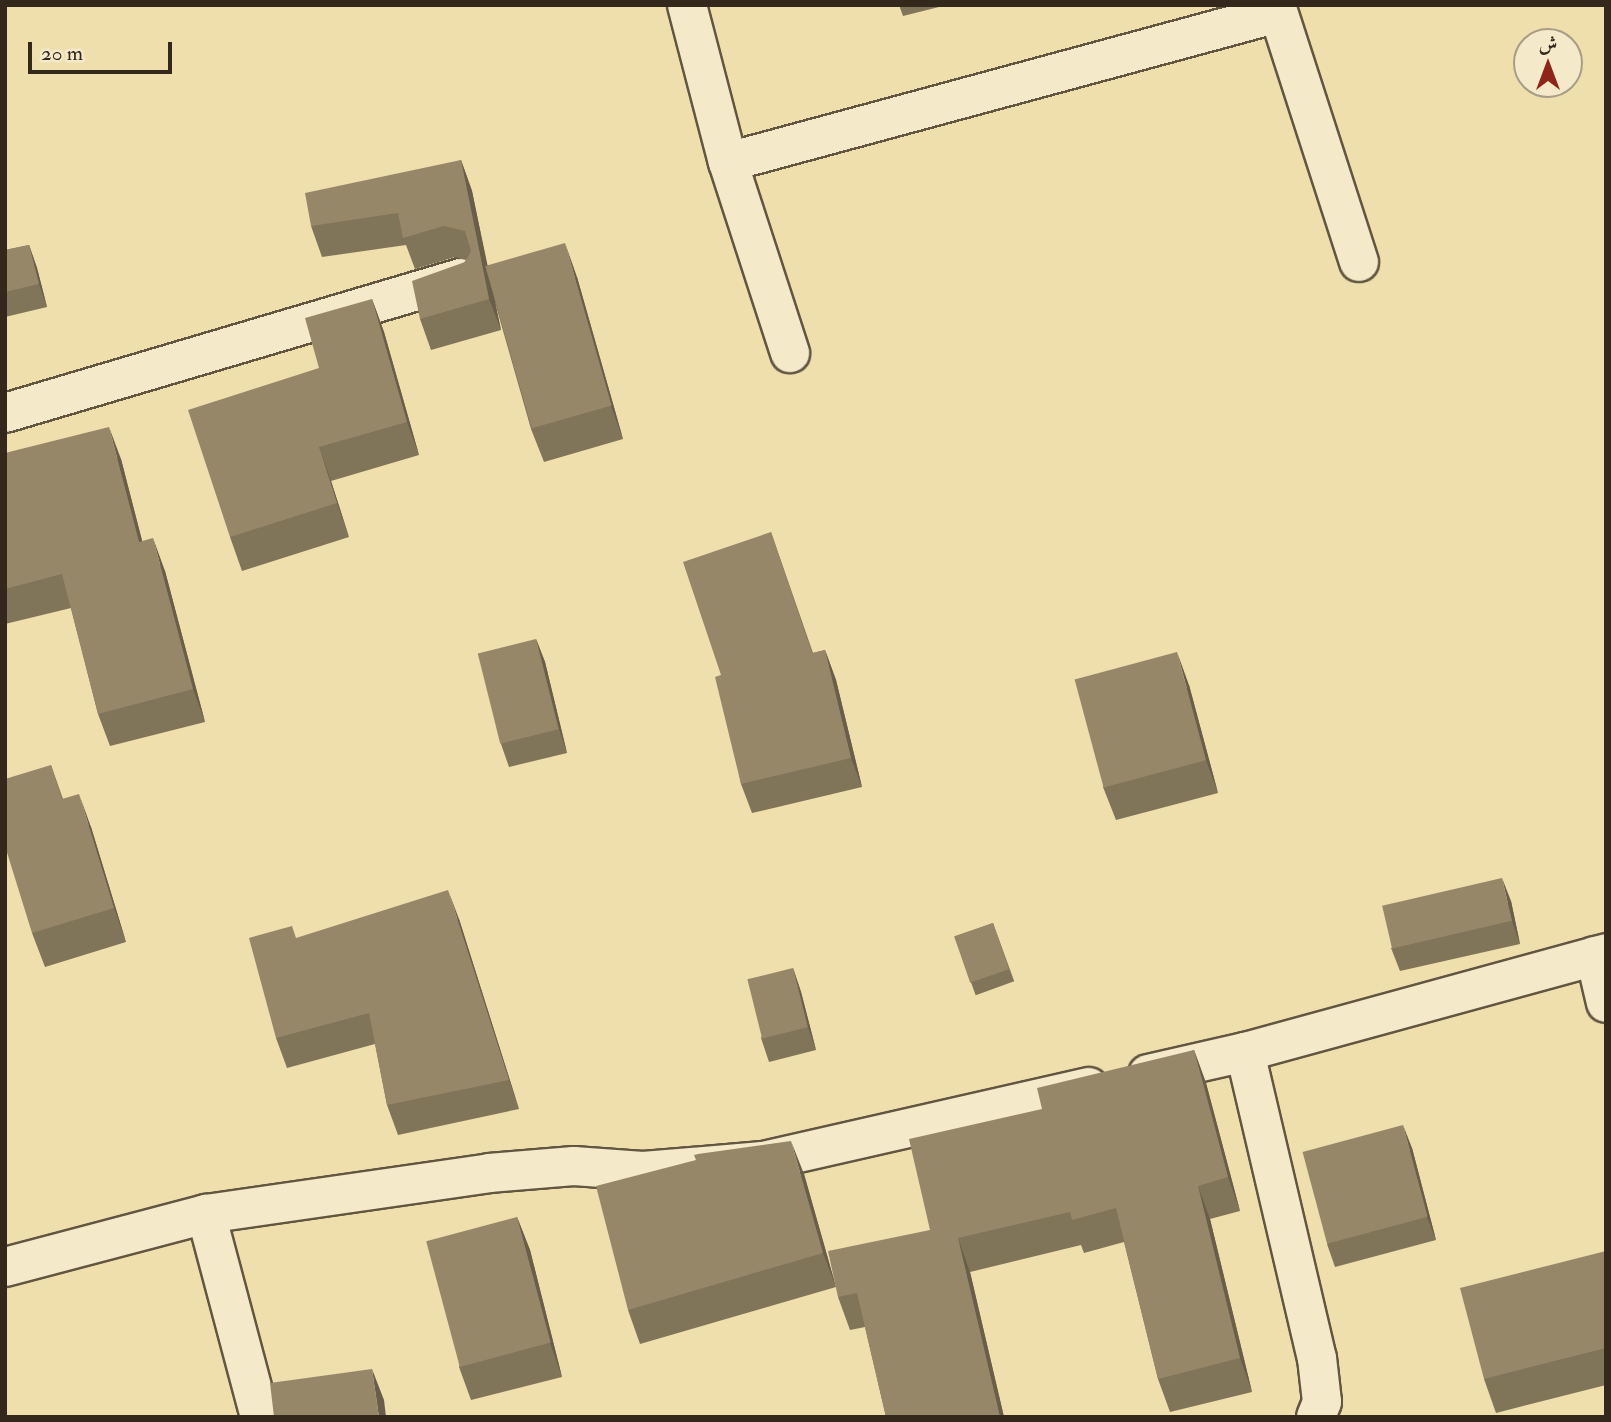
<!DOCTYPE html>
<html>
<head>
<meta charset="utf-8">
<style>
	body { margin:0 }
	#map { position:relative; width:1611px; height:1422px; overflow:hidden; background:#eedfad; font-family:"IM FELL Double Pica",Amiri,serif }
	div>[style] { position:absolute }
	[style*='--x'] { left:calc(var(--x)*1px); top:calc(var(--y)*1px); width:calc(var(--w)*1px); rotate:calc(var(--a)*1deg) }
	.roads { filter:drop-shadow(2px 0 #625641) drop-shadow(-2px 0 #625641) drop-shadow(0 2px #625641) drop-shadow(0 -2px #625641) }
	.street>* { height:38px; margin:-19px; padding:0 19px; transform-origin:19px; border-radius:19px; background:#f4eaca }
	.wall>* { inset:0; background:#807459; transform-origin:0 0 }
	.shaded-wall>* { inset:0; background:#685e49 }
	.building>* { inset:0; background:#958768; transform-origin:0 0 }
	span { translate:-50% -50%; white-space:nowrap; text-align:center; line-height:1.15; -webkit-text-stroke:6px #f4eaca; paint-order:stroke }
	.frame { position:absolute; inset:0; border:7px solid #34281d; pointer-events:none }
	.north { position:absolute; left:1513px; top:28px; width:70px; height:70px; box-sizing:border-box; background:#f4eaca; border:2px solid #a79c85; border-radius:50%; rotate:0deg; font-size:19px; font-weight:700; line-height:28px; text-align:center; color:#34281d }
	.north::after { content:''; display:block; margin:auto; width:24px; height:32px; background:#8f2418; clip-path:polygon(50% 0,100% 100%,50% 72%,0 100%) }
	.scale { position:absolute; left:28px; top:42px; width:144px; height:32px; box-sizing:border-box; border:4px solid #34281d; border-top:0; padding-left:9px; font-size:21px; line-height:24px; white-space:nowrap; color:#34281d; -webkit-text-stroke:5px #f4eaca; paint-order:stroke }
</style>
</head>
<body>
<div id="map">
	<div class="roads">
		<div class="street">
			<i style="--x:687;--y:5;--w:162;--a:75.4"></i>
			<i style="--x:728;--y:162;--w:201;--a:72"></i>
			<i style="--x:1276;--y:5;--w:270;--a:72.1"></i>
			<i style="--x:728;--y:162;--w:570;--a:-15.16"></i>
			<i style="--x:5;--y:413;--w:476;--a:-16.5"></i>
			<i style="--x:1595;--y:956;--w:48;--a:76.8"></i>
			<i style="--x:1245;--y:1052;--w:314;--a:76.8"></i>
			<i style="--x:1317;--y:1358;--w:44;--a:83.5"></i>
			<i style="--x:1322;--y:1402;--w:16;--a:112"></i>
			<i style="--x:1148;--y:1074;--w:99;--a:-12.8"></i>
			<i style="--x:1245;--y:1052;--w:374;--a:-15.3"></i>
			<i style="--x:206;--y:1214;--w:210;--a:75.1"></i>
			<i style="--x:5;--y:1267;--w:208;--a:-14.8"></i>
			<i style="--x:206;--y:1214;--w:286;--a:-8.2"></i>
			<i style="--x:489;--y:1173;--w:85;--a:-4.7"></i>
			<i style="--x:574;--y:1166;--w:69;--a:4.1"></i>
			<i style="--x:643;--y:1171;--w:120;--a:-4.8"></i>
			<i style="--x:763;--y:1161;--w:334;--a:-12.8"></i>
		</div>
	</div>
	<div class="wall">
		<i style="clip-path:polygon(899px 5px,947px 5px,903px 16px)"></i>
		<i style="clip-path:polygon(461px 160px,472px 191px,487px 265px,577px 277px,623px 439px,544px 462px,531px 429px,494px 299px,501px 330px,431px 350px,420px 319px,466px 260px,455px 257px,415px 269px,406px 245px,322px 257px,311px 226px)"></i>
		<i style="clip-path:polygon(29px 245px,37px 268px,47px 307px,5px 317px,5px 250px)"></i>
		<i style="clip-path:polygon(372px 299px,384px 332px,419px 455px,331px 481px,349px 537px,242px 571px,230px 537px,319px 368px)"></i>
		<i style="clip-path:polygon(5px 453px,121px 459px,142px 541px,165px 571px,205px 722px,110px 746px,98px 714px,71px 608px,5px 624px)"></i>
		<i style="clip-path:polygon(771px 532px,813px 653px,825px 650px,836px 680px,862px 787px,752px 813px,741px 784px,721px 675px)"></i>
		<i style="clip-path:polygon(536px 639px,545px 662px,567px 753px,509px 767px,501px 744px)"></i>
		<i style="clip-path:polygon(1189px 685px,1218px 793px,1116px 820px,1103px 787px)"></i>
		<i style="clip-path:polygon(51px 765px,63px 799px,91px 827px,126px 942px,45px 967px,32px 933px)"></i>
		<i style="clip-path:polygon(1511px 901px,1520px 944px,1400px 971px,1391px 948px)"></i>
		<i style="clip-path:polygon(459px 919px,519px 1109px,398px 1135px,387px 1105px,375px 1044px,287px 1068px,276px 1038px,297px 938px)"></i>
		<i style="left:993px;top:923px;width:62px;height:41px;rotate:70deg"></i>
		<i style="clip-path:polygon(793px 968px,801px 992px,816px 1050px,769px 1062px,761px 1038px)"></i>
		<i style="clip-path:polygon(1194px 1050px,1206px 1083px,1240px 1211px,1210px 1219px,1252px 1392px,1170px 1412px,1158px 1379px,1124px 1242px,1084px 1253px,1081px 1245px,970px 1272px,1004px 1417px,886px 1417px,865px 1327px,850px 1330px,838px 1297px,930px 1230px,1042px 1109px)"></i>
		<i style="clip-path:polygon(1412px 1148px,1436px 1240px,1335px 1267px,1327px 1244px)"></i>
		<i style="clip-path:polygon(804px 1174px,836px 1287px,640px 1344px,628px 1310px)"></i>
		<i style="clip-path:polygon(517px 1217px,530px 1250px,562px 1377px,471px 1400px,459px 1367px)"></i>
		<i style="clip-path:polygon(1606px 1251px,1606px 1385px,1496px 1413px,1484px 1379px)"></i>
	</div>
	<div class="shaded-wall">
		<i style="clip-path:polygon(461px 160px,472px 191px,501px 330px,489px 299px)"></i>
		<i style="clip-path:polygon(565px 243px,577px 277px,623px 439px,611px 406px)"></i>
		<i style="clip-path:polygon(29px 245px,37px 268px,47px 307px,39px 284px)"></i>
		<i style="clip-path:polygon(372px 299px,384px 332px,419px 455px,407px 422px)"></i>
		<i style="clip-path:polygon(109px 427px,121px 459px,151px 575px,139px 542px)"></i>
		<i style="clip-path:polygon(319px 447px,331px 481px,349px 537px,337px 503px)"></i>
		<i style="clip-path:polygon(153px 538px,165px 571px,205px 722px,193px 689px)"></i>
		<i style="clip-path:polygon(536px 639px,545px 662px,567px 753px,559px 729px)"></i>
		<i style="clip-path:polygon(825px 650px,836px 680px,862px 787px,851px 758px)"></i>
		<i style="clip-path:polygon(1177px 652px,1189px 685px,1218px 793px,1206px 760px)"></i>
		<i style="clip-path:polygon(79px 794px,91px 827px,126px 942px,114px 908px)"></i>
		<i style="clip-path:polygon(1502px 878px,1511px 901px,1520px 944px,1512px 921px)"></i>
		<i style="clip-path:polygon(448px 890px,459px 919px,519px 1109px,509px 1080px)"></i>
		<i style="clip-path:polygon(793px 968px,801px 992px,816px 1050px,808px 1027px)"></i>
		<i style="clip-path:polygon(1194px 1050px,1206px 1083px,1240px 1211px,1228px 1177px)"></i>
		<i style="clip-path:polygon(1403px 1125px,1412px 1148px,1436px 1240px,1427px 1217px)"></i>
		<i style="clip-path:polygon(791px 1141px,804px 1174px,836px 1287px,823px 1253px)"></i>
		<i style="clip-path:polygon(1198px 1186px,1210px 1219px,1252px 1392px,1240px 1358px)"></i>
		<i style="clip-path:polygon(517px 1217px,530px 1250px,562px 1377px,550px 1343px)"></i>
		<i style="clip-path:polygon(958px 1238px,970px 1272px,1004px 1417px,1000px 1417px)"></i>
		<i style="clip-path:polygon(372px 1369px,384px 1400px,386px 1417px,379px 1417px)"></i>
	</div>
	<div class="building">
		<i style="clip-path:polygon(461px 160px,489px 299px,420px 319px,412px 281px,465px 262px,471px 251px,465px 231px,444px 226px,403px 238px,398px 213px,311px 226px,305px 193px)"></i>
		<i style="left:565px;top:243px;width:169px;height:83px;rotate:74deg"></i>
		<i style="clip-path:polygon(29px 245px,39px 284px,5px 292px,5px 250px)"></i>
		<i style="clip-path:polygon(372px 299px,407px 422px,319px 447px,337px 503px,230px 537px,188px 410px,319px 368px,305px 318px)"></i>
		<i style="clip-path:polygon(109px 427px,139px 542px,153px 538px,193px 689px,98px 714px,62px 574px,5px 589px,5px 453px)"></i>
		<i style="clip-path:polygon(771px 532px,812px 653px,825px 650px,851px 758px,741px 784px,715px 677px,721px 675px,683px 562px)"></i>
		<i style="left:536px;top:639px;width:93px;height:60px;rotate:76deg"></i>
		<i style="left:1177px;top:652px;width:112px;height:106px;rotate:75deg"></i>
		<i style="clip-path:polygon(51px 765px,62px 799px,79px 794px,114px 908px,32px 933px,5px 846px,5px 779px)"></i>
		<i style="left:1502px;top:878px;width:44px;height:123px;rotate:77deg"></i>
		<i style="clip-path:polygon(448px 890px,509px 1080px,387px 1105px,369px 1013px,276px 1038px,249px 938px,292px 926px,296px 938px)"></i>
		<i style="left:993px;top:923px;width:49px;height:41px;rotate:71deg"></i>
		<i style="left:793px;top:968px;width:61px;height:47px;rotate:76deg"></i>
		<i style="clip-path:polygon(1194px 1050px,1228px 1177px,1198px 1186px,1240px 1358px,1158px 1379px,1116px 1208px,1072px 1220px,1070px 1212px,958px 1238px,1000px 1417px,886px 1417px,857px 1293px,838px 1297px,828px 1251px,930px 1230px,909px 1139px,1042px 1109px,1037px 1088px)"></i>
		<i style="left:1403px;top:1125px;width:95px;height:104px;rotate:75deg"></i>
		<i style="clip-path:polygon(791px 1141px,823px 1253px,628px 1310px,596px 1186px,696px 1160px,694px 1155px,698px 1154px)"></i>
		<i style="left:517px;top:1217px;width:130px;height:94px;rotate:75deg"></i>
		<i style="clip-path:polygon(1606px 1251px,1606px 1348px,1484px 1379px,1460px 1288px)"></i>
		<i style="clip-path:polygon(372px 1369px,379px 1417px,274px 1417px,270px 1383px)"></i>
	</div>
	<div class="frame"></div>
	<div class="north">ش</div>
	<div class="scale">20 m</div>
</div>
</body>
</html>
